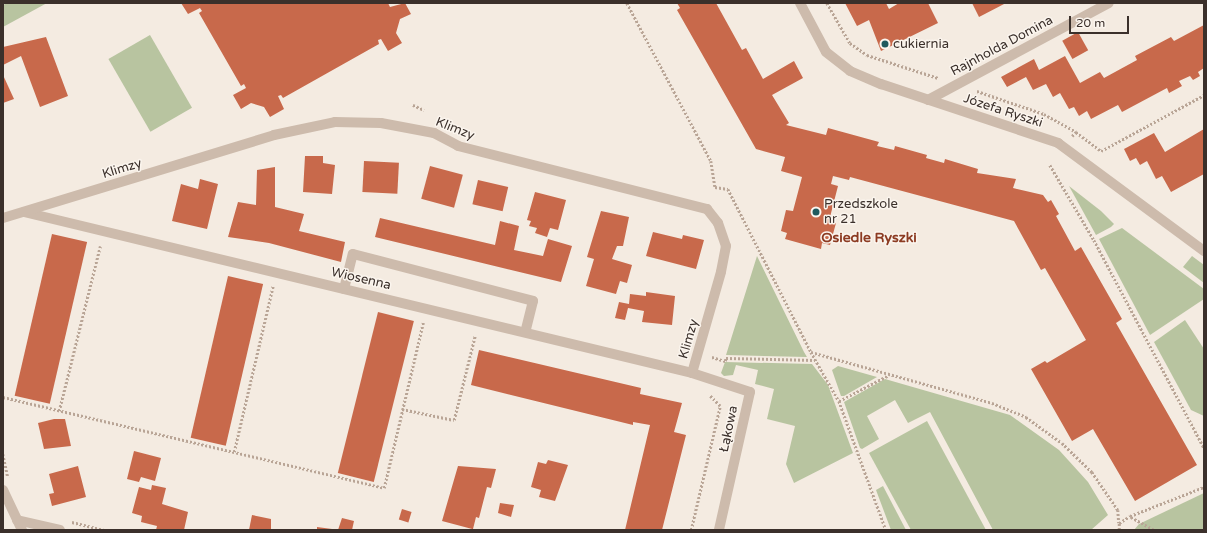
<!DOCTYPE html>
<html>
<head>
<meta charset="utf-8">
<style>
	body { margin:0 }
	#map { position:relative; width:1207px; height:533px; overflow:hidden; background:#f4ebe1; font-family:"Varela Round",sans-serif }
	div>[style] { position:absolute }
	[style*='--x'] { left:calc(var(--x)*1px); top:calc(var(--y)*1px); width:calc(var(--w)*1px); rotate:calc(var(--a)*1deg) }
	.green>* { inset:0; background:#b8c4a0; transform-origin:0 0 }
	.building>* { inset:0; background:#c8694b; transform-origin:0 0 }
	.path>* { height:2.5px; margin-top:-1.25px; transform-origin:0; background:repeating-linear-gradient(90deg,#b9a596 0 2px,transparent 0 4px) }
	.minor>* { height:10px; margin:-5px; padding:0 5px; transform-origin:5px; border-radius:5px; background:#cdbbac }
	.dots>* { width:11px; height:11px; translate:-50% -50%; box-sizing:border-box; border:2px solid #fbf5ee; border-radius:50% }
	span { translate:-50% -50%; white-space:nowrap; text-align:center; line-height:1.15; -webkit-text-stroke:3px #fbf5ee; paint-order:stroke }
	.poi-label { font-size:13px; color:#3b302b }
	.left { translate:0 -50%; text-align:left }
	.street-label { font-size:13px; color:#3b302b }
	.neighbourhood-label { font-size:14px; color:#8c3b22; font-weight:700 }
	.frame { position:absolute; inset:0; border:4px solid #3b302b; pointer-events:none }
	.scale { position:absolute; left:1069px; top:16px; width:60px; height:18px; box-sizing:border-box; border:2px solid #3b302b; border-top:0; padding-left:5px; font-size:12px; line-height:14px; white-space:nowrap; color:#3b302b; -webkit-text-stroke:3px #fbf5ee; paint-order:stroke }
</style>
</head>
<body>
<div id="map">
	<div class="green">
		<i style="clip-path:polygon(7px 3px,47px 3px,3px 27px,3px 5px)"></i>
		<i style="left:150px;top:35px;width:84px;height:48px;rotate:60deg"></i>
		<i style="clip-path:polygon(1069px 186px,1101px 211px,1114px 224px,1111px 227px,1096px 235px)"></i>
		<i style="clip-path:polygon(1122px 228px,1204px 289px,1204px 299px,1150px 335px,1099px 239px)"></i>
		<i style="clip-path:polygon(757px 256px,804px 352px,807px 357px,726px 355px)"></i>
		<i style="clip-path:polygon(1192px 256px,1204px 265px,1204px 283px,1183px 267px)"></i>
		<i style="clip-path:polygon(1185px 320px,1204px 349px,1204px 416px,1191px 410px,1154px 342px)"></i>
		<i style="clip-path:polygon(725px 362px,812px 364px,828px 385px,853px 453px,794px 483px,786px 464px,795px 426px,767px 419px,774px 389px,755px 384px,758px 370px,736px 365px,733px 375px,724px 376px,721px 373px)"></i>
		<i style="clip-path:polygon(838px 366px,877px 377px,844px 396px,841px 396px,832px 370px)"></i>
		<i style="clip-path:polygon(885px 379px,1010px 415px,1059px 450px,1088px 482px,1108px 515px,1091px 530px,993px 530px,930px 412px,908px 423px,895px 400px,867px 416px,879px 439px,862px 449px,860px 448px,844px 402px)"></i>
		<i style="clip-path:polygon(927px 421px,986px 530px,911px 530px,869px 453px)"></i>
		<i style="clip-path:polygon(883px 486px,906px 530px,891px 530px,876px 490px)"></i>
		<i style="clip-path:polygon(1204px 493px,1204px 530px,1134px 530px,1139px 524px)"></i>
	</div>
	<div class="building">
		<i style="clip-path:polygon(181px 3px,388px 3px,390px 7px,405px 3px,411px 14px,400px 19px,396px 33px,402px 43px,388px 51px,381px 39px,378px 40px,379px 44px,283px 98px,281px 95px,278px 96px,284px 109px,270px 117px,264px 107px,251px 103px,241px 109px,233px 95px,246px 88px,244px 84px,241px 86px,199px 13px,202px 11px,200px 8px,188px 14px)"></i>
		<i style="clip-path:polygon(677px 3px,716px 3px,742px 50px,746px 48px,763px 79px,794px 61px,803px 78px,772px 95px,789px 123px,786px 125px,826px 135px,828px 128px,879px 142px,877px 146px,894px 150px,895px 146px,927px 155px,926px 158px,944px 163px,945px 159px,978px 169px,977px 173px,1016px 179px,1013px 188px,1043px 195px,1048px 202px,1051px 200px,1059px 214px,1056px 216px,1075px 251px,1081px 247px,1122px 319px,1116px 323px,1197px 465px,1135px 501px,1093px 429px,1072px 441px,1031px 369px,1045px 361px,1047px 363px,1086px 340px,1045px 268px,1041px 270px,1014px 221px,850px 177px,849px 180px,833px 176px,831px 184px,838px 186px,829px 221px,836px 223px,830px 245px,822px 243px,821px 249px,785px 239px,787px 233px,781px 231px,786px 210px,793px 211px,802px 177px,781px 171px,785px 157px,756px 149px,677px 10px,680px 8px)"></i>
		<i style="clip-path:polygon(845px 3px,886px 3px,889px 9px,899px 3px,928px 3px,938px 23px,881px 51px,869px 20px,857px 26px)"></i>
		<i style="clip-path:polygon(972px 3px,1006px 3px,979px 17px)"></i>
		<i style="clip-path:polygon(1204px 25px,1204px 68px,1198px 72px,1200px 76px,1193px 80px,1190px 76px,1179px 81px,1182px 86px,1169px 93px,1167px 88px,1122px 112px,1118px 105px,1091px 119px,1087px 111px,1079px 116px,1074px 107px,1069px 109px,1060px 93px,1053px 97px,1046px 84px,1033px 90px,1026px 77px,1007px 87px,1001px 77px,1034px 59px,1039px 70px,1065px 56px,1080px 83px,1100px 72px,1104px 78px,1137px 60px,1135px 56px,1171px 37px,1174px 41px)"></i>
		<i style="left:1078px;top:32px;width:21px;height:18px;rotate:61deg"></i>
		<i style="clip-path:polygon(46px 37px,68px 96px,40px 107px,21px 56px,3px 65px,3px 47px)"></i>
		<i style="clip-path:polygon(3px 75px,14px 99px,3px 103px)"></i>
		<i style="clip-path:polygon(1204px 129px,1204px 174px,1171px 192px,1162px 176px,1156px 179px,1147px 161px,1140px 165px,1136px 158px,1130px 161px,1124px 149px,1154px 133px,1165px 152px)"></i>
		<i style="clip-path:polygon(305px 156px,323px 156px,323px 163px,335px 165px,332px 194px,303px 192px)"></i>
		<i style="left:364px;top:161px;width:35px;height:31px;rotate:3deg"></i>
		<i style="left:430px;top:166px;width:34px;height:34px;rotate:15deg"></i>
		<i style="clip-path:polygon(275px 167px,275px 207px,304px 214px,299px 231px,345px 242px,341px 262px,269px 243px,228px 237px,238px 202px,256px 205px,257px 170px)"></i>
		<i style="clip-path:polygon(200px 179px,218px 184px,207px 229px,172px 221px,181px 184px,198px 189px)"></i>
		<i style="left:478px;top:180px;width:31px;height:25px;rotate:13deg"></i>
		<i style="clip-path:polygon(535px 192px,566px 200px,558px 230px,550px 228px,547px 237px,535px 233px,537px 228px,529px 226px,531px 221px,527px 220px)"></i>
		<i style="clip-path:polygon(601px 211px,629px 217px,623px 246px,617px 246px,612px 259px,632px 265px,627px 283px,620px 281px,616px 294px,586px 286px,594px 259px,587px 257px)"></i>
		<i style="clip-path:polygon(380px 218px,495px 245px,500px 221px,519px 226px,514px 250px,543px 256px,548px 239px,572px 246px,561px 282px,375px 237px)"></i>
		<i style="clip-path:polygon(653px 232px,682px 239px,683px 235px,704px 240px,696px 269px,646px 256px)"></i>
		<i style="left:52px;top:234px;width:36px;height:166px;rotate:13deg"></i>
		<i style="left:228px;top:276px;width:36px;height:166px;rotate:13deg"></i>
		<i style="clip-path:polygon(646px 292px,675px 296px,672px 325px,642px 322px,644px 311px,628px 308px,625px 320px,615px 318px,619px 302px,629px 304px,630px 294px,646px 296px)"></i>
		<i style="left:378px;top:312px;width:37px;height:166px;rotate:14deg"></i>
		<i style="clip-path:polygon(479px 350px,641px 388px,640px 394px,682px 403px,674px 432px,686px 435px,662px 530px,625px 530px,650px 425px,633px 422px,633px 425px,471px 385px)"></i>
		<i style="clip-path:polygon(54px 419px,65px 419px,71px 446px,44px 449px,38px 423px)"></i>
		<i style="clip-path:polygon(134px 451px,161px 458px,155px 481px,141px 477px,139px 482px,127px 479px)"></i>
		<i style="clip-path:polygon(548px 460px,568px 465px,555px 501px,539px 497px,541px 490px,531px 487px,538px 462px,546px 464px)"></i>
		<i style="clip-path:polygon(78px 466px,86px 497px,52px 506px,49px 494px,54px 493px,49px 474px)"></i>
		<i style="clip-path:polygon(458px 466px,496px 469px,491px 488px,487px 487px,479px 518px,476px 517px,473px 529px,476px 530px,442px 521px)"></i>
		<i style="clip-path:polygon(152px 485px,166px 488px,162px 504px,188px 512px,184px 530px,156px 530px,157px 526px,141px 522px,142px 516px,132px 513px,139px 487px,151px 490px)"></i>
		<i style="clip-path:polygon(500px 503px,514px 505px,511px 517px,498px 513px)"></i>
		<i style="left:402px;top:509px;width:10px;height:11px;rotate:17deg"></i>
		<i style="clip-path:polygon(252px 515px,271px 519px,271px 530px,249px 530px)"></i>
		<i style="clip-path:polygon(342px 518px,354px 521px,352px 530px,338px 530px)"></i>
		<i style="clip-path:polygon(317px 527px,332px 529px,332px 530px,317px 530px)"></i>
	</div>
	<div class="path">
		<i style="--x:627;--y:3;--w:179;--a:62"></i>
		<i style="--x:711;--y:161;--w:26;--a:81"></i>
		<i style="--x:715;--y:187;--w:13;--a:9"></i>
		<i style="--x:728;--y:189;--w:183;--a:63"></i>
		<i style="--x:811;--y:352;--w:188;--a:15.7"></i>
		<i style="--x:992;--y:403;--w:37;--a:22"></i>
		<i style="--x:1026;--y:417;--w:44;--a:35.8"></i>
		<i style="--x:1062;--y:443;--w:42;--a:44"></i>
		<i style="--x:1092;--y:472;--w:46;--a:55.6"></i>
		<i style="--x:1118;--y:510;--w:13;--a:86"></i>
		<i style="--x:827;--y:3;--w:46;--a:60.1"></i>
		<i style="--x:850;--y:43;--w:21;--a:35"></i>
		<i style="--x:867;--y:55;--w:75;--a:17.9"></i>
		<i style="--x:977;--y:91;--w:71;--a:18.9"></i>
		<i style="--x:1044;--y:114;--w:37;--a:29"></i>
		<i style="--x:413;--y:105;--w:12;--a:24"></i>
		<i style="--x:1072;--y:136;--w:6;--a:-45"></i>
		<i style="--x:1076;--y:132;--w:31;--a:37"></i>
		<i style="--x:1101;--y:151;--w:117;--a:-28.5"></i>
		<i style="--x:1050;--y:165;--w:87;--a:59.6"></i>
		<i style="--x:1094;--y:240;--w:235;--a:62.1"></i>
		<i style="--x:811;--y:352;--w:56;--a:60.3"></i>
		<i style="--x:839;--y:401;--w:56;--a:-27.5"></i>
		<i style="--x:712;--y:357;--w:14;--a:17"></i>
		<i style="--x:725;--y:361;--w:3;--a:-72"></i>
		<i style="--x:726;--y:358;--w:89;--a:1.3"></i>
		<i style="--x:3;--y:397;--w:392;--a:13.4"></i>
		<i style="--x:384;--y:488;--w:170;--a:-76.7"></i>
		<i style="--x:839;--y:401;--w:137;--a:70"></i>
		<i style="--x:402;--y:409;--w:53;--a:11.9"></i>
		<i style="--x:454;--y:420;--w:87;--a:-76"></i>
		<i style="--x:59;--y:411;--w:170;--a:-76"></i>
		<i style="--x:234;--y:452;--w:171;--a:-76.8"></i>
		<i style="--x:3;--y:454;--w:24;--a:78"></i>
		<i style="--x:1131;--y:517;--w:26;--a:29"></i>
		<i style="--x:72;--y:522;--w:34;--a:14"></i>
		<i style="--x:691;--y:530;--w:127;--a:-76.8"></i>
		<i style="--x:720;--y:406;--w:14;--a:-135"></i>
		<i style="--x:1119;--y:530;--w:7;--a:-90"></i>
		<i style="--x:1119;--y:523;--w:13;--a:-32"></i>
		<i style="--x:1130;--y:516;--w:79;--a:-21.4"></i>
	</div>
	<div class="minor">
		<i style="--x:800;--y:3;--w:55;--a:62"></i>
		<i style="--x:826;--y:52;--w:31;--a:38"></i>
		<i style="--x:850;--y:71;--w:34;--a:23"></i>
		<i style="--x:881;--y:84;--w:187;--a:18.4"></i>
		<i style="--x:1058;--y:143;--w:182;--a:36.5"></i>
		<i style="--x:928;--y:100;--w:205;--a:-28.2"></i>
		<i style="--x:24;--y:212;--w:687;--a:13.55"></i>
		<i style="--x:692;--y:373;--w:61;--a:18.1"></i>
		<i style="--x:750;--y:392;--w:141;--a:102.7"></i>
		<i style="--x:3;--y:218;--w:283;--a:-17"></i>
		<i style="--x:274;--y:135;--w:62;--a:-12"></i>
		<i style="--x:335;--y:122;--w:46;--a:1.2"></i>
		<i style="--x:381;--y:123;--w:54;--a:10.7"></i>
		<i style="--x:434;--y:133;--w:27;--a:28"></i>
		<i style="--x:458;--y:146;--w:257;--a:14.2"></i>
		<i style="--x:707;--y:209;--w:18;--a:52"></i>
		<i style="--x:718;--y:223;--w:24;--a:71"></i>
		<i style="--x:726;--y:246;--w:26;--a:101"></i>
		<i style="--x:721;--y:272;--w:105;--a:106"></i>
		<i style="--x:344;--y:289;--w:36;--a:-76"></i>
		<i style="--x:353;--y:254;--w:186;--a:14.6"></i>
		<i style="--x:533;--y:301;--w:32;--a:104"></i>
		<i style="--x:3;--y:490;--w:44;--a:64.6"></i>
		<i style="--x:17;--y:520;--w:44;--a:13.1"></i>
	</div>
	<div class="dots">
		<i style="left:885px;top:44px;background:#1f5a5e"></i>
		<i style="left:816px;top:212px;background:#1f5a5e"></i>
	</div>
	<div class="poi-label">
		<span class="left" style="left:893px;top:44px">cukiernia</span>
		<span class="left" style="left:824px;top:212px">Przedszkole<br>nr 21</span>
	</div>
	<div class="street-label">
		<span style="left:1002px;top:46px;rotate:-28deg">Rajnholda Domina</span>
		<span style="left:1003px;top:111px;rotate:18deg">Józefa Ryszki</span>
		<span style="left:455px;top:129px;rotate:22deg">Klimzy</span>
		<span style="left:122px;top:169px;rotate:-17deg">Klimzy</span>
		<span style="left:361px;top:279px;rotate:13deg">Wiosenna</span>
		<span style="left:689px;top:339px;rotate:-74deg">Klimzy</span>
		<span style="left:729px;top:429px;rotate:-78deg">Łąkowa</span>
	</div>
	<div class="neighbourhood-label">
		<span style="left:869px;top:238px">Osiedle Ryszki</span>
	</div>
	<div class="frame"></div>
	<div class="scale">20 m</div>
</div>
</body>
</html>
